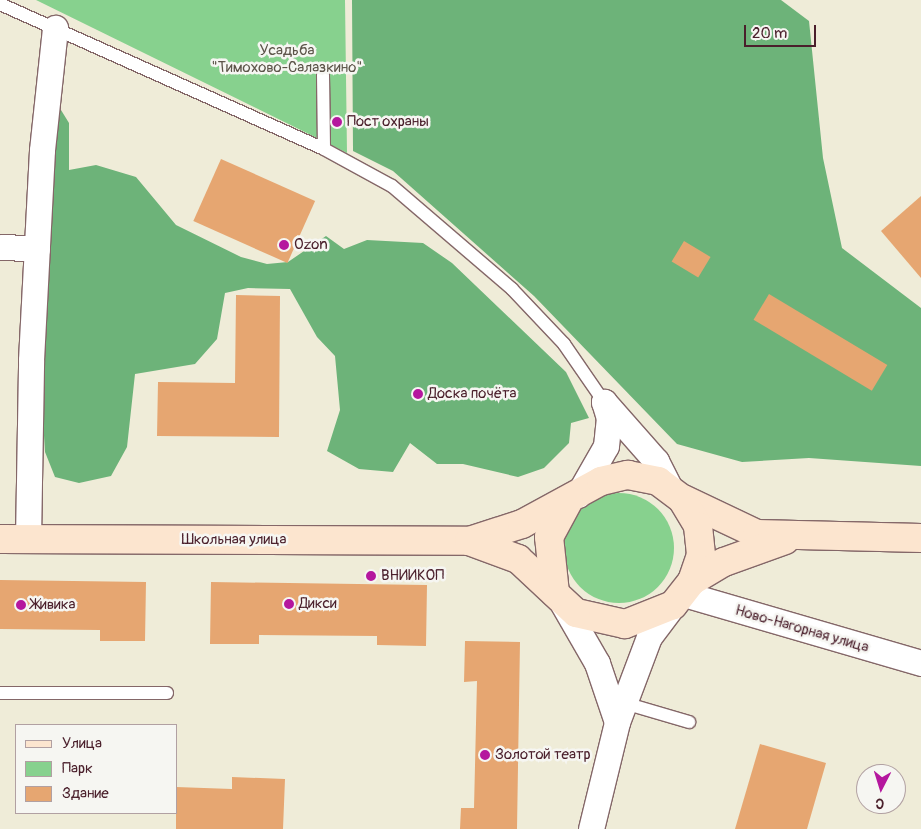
<!DOCTYPE html>
<html>
<head>
<meta charset="utf-8">
<style>
	body { margin:0 }
	#map { position:relative; width:921px; height:829px; overflow:hidden; background:#efecd8; font-family:Pangolin,sans-serif }
	div>[style] { position:absolute }
	[style*='--x'] { left:calc(var(--x)*1px); top:calc(var(--y)*1px); width:calc(var(--w)*1px); rotate:calc(var(--a)*1deg) }
	.green>* { inset:0; background:#87d18e }
	.round { border-radius:50% }
	.forest>* { inset:0; background:#6db379 }
	.building>* { inset:0; background:#e6a671; transform-origin:0 0 }
	.roads { filter:drop-shadow(1px 0 #846768) drop-shadow(-1px 0 #846768) drop-shadow(0 1px #846768) drop-shadow(0 -1px #846768) }
	.service>* { height:12px; margin:-6px; padding:0 6px; transform-origin:6px; border-radius:6px; background:#fff }
	.minor>* { height:25px; margin:-12.5px; padding:0 12.5px; transform-origin:12.5px; border-radius:12.5px; background:#fff }
	.secondary>* { height:28px; margin:-14px; padding:0 14px; transform-origin:14px; border-radius:14px; background:#fce5cf }
	.dots>* { width:14px; height:14px; translate:-50% -50%; box-sizing:border-box; border:2px solid #f6f6f2; border-radius:50% }
	span { translate:-50% -50%; white-space:nowrap; text-align:center; line-height:1.15; -webkit-text-stroke:5px #f6f6f2; paint-order:stroke }
	.park-label { font-size:15px; color:#5c5449 }
	.poi-label { font-size:15px; color:#4a1f2b }
	.left { translate:0 -50%; text-align:left }
	.street-label { font-size:15px; color:#4a1f2b }
	.legend { position:absolute; left:15px; top:724px; width:162px; height:90px; box-sizing:border-box; background:#f6f6f2; border:1px solid #b1a0a2; margin:0; padding:6px 9px; list-style:none; font-size:15px; color:#4a1f2b }
	.legend li { display:flex; align-items:center; gap:10px; height:25px }
	.legend b { width:25px; border:1px solid #b1a0a2 }
	.north { position:absolute; left:856px; top:764px; width:50px; height:50px; box-sizing:border-box; background:#f6f6f2; border:1px solid #b1a0a2; border-radius:50%; rotate:185deg; font-size:14px; font-weight:700; line-height:20px; text-align:center; color:#4a1f2b }
	.north::after { content:''; display:block; margin:auto; width:18px; height:22px; background:#b5179e; clip-path:polygon(50% 0,100% 100%,50% 72%,0 100%) }
	.scale { position:absolute; left:744px; top:25px; width:72px; height:22px; box-sizing:border-box; border:2px solid #4a1f2b; border-top:0; padding-left:6px; font-size:15px; line-height:18px; white-space:nowrap; color:#4a1f2b; -webkit-text-stroke:4px #f6f6f2; paint-order:stroke }
</style>
</head>
<body>
<div id="map">
	<div class="green">
		<i style="clip-path:polygon(36px 0,345px 0,347px 153px,323px 141px)"></i>
		<i class="round" style="left:564px;top:493px;width:110px;height:110px"></i>
	</div>
	<div class="forest">
		<i style="clip-path:polygon(352px 0,781px 0,809px 21px,823px 158px,842px 248px,921px 308px,921px 466px,809px 458px,742px 462px,677px 444px,534px 296px,393px 171px,353px 151px)"></i>
		<i style="clip-path:polygon(61px 110px,69px 123px,69px 170px,96px 165px,136px 177px,176px 225px,241px 257px,267px 264px,288px 262px,326px 236px,344px 249px,367px 240px,423px 243px,452px 263px,566px 372px,589px 418px,571px 423px,569px 443px,544px 468px,518px 477px,463px 464px,437px 464px,410px 443px,393px 472px,359px 469px,327px 451px,340px 410px,335px 356px,317px 337px,290px 289px,248px 288px,225px 293px,217px 339px,195px 364px,135px 374px,127px 447px,111px 476px,79px 483px,55px 477px,45px 452px,40px 370px,54px 114px)"></i>
	</div>
	<div class="building">
		<i style="left:221px;top:159px;width:103px;height:68px;rotate:24deg"></i>
		<i style="clip-path:polygon(921px 196px,921px 278px,881px 231px)"></i>
		<i style="left:684px;top:241px;width:31px;height:24px;rotate:31deg"></i>
		<i style="left:769px;top:294px;width:138px;height:30px;rotate:31deg"></i>
		<i style="clip-path:polygon(236px 295px,280px 296px,279px 437px,157px 436px,158px 382px,235px 383px)"></i>
		<i style="clip-path:polygon(0 580px,146px 582px,145px 641px,100px 641px,100px 630px,0 629px)"></i>
		<i style="clip-path:polygon(211px 582px,427px 585px,426px 646px,377px 645px,377px 636px,259px 635px,259px 644px,210px 644px)"></i>
		<i style="clip-path:polygon(465px 641px,520px 642px,517px 829px,460px 829px,461px 808px,474px 808px,477px 681px,464px 682px)"></i>
		<i style="clip-path:polygon(760px 744px,826px 763px,807px 829px,735px 829px)"></i>
		<i style="clip-path:polygon(232px 777px,285px 779px,283px 829px,176px 829px,176px 787px,232px 789px)"></i>
	</div>
	<div class="roads">
		<div class="service">
			<i style="--x:0;--y:4;--w:355;--a:24.1"></i>
			<i style="--x:324;--y:149;--w:77;--a:28.6"></i>
			<i style="--x:392;--y:186;--w:158;--a:40.6"></i>
			<i style="--x:512;--y:289;--w:76;--a:46.6"></i>
			<i style="--x:564;--y:344;--w:70;--a:55.4"></i>
			<i style="--x:323;--y:75;--w:74;--a:89.2"></i>
			<i style="--x:0;--y:693;--w:167;--a:0"></i>
			<i style="--x:624;--y:703;--w:68;--a:16.3"></i>
		</div>
		<div class="minor">
			<i style="--x:0;--y:247;--w:37;--a:2"></i>
			<i style="--x:604;--y:402;--w:79;--a:48.6"></i>
			<i style="--x:656;--y:461;--w:30;--a:63"></i>
			<i style="--x:578;--y:495;--w:56;--a:-60.3"></i>
			<i style="--x:606;--y:446;--w:28;--a:-84"></i>
			<i style="--x:609;--y:418;--w:17;--a:-107"></i>
			<i style="--x:28;--y:539;--w:179;--a:-89"></i>
			<i style="--x:31;--y:360;--w:210;--a:-87"></i>
			<i style="--x:42;--y:150;--w:123;--a:-83.9"></i>
			<i style="--x:684;--y:594;--w:247;--a:16.2"></i>
			<i style="--x:563;--y:604;--w:68;--a:60"></i>
			<i style="--x:597;--y:663;--w:62;--a:71.3"></i>
			<i style="--x:591;--y:829;--w:110;--a:-76.3"></i>
			<i style="--x:617;--y:722;--w:91;--a:-69.4"></i>
			<i style="--x:649;--y:637;--w:40;--a:-53"></i>
		</div>
		<div class="secondary">
			<i style="--x:683;--y:499;--w:82;--a:25.3"></i>
			<i style="--x:757;--y:534;--w:164;--a:1.4"></i>
			<i style="--x:0;--y:539;--w:469;--a:0.2"></i>
			<i style="--x:469;--y:541;--w:56;--a:-17.8"></i>
			<i style="--x:522;--y:524;--w:90;--a:-28.6"></i>
			<i style="--x:601;--y:481;--w:28;--a:-13"></i>
			<i style="--x:628;--y:475;--w:31;--a:11"></i>
			<i style="--x:658;--y:481;--w:30;--a:37"></i>
			<i style="--x:682;--y:499;--w:31;--a:59"></i>
			<i style="--x:698;--y:526;--w:29;--a:84"></i>
			<i style="--x:701;--y:555;--w:28;--a:109"></i>
			<i style="--x:692;--y:581;--w:31;--a:128"></i>
			<i style="--x:673;--y:605;--w:52;--a:158.4"></i>
			<i style="--x:625;--y:624;--w:50;--a:-167.3"></i>
			<i style="--x:576;--y:613;--w:79;--a:-137"></i>
			<i style="--x:518;--y:559;--w:52;--a:-159.8"></i>
			<i style="--x:692;--y:581;--w:37;--a:-31"></i>
			<i style="--x:724;--y:562;--w:65;--a:-19.8"></i>
			<i style="--x:555;--y:593;--w:56;--a:-96.1"></i>
			<i style="--x:549;--y:537;--w:42;--a:-61.6"></i>
		</div>
	</div>
	<div class="dots">
		<i style="left:337px;top:122px;background:#b5179e"></i>
		<i style="left:284px;top:245px;background:#b5179e"></i>
		<i style="left:418px;top:394px;background:#b5179e"></i>
		<i style="left:371px;top:576px;background:#b5179e"></i>
		<i style="left:289px;top:604px;background:#b5179e"></i>
		<i style="left:21px;top:605px;background:#b5179e"></i>
		<i style="left:485px;top:755px;background:#b5179e"></i>
	</div>
	<div class="park-label">
		<span style="left:287px;top:59px">Усадьба<br>"Тимохово-Салазкино"</span>
	</div>
	<div class="poi-label">
		<span class="left" style="left:347px;top:122px">Пост охраны</span>
		<span class="left" style="left:294px;top:245px">Ozon</span>
		<span class="left" style="left:428px;top:394px">Доска почёта</span>
		<span class="left" style="left:381px;top:576px">ВНИИКОП</span>
		<span class="left" style="left:299px;top:604px">Дикси</span>
		<span class="left" style="left:31px;top:605px">Живика</span>
		<span class="left" style="left:495px;top:755px">Золотой театр</span>
	</div>
	<div class="street-label">
		<span style="left:234px;top:540px">Школьная улица</span>
		<span style="left:802px;top:629px;rotate:16deg">Ново-Нагорная улица</span>
	</div>
	<ul class="legend">
	<li><b style="height:6px;background:#fce5cf"></b>Улица</li>
	<li><b style="height:14px;background:#87d18e"></b>Парк</li>
	<li><b style="height:14px;background:#e6a671"></b>Здание</li>
	</ul>
	<div class="north">С</div>
	<div class="scale">20 m</div>
</div>
</body>
</html>
